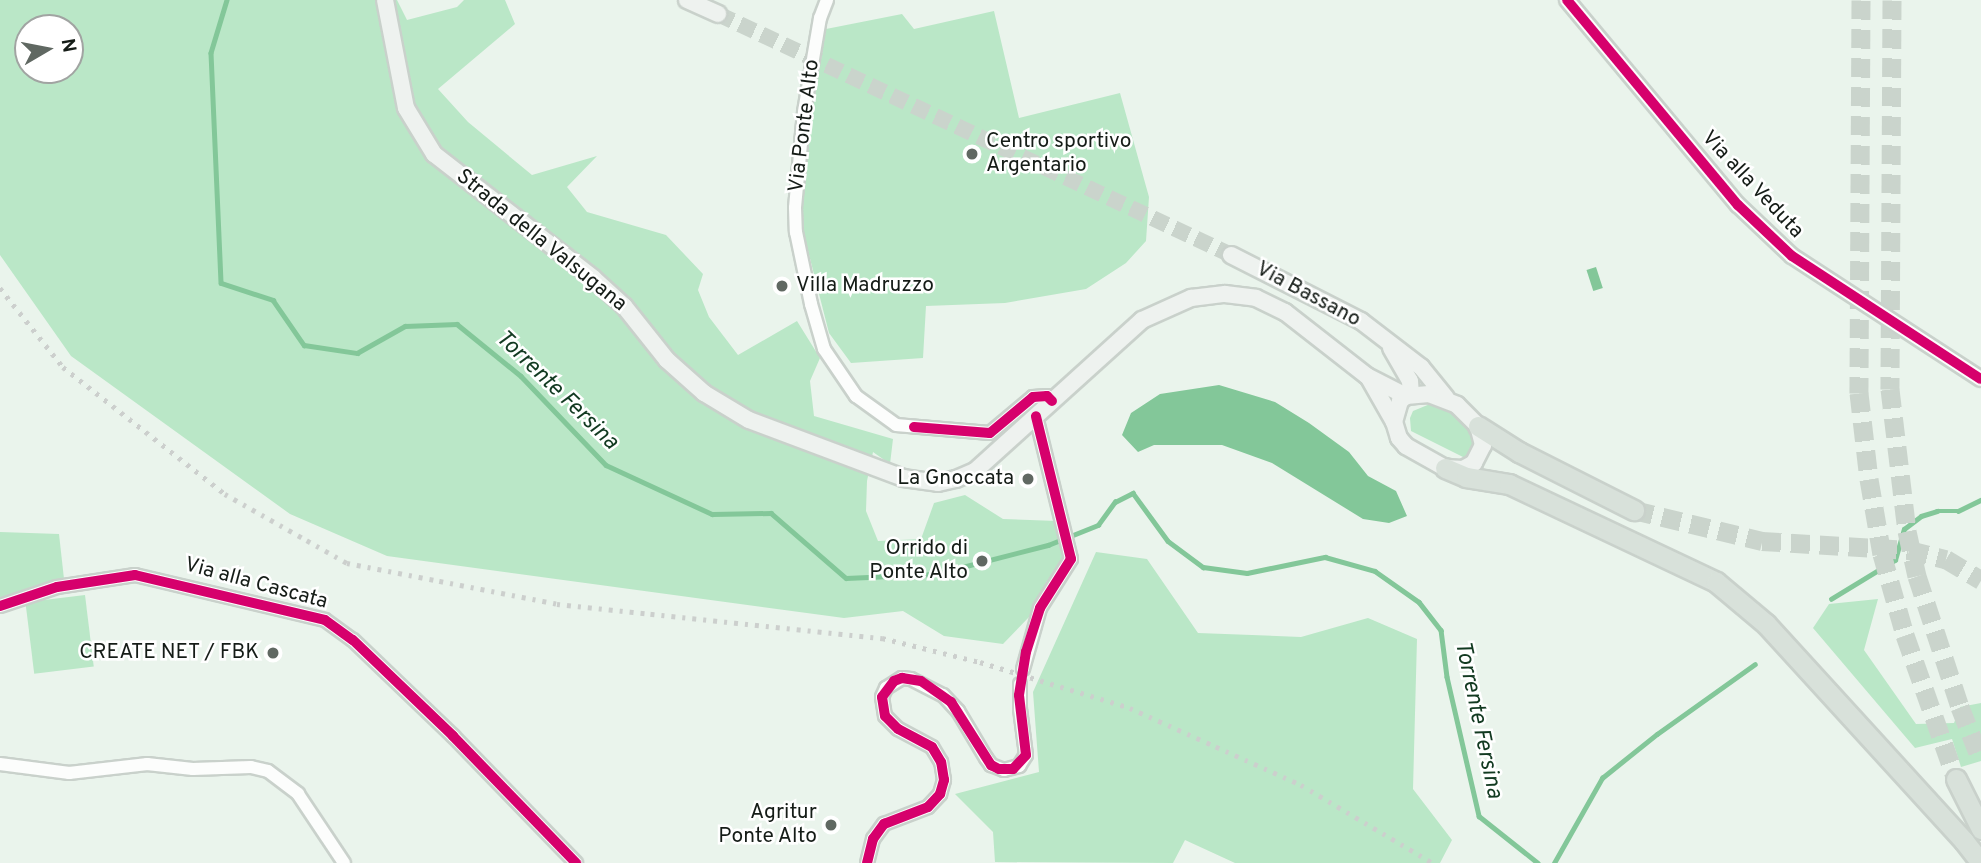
<!DOCTYPE html>
<html>
<head>
<meta charset="utf-8">
<style>
	body { margin:0 }
	#map { position:relative; width:1981px; height:863px; overflow:hidden; background:#eaf4ec; font-family:Overpass,sans-serif }
	div>[style] { position:absolute }
	[style*='--x'] { left:calc(var(--x)*1px); top:calc(var(--y)*1px); width:calc(var(--w)*1px); rotate:calc(var(--a)*1deg) }
	.green>* { inset:0; background:#bae7c7; transform-origin:0 0 }
	.water>* { inset:0; background:#83c799; transform-origin:0 0 }
	.stream>* { height:4.5px; margin:-2.25px; padding:0 2.25px; transform-origin:2.25px; border-radius:2.25px; background:#83c799 }
	.secondary-tunnel>* { height:16px; margin-top:-8px; transform-origin:0; background:repeating-linear-gradient(90deg,#cad4cc 0 16px,transparent 0 24px) }
	.trunk-tunnel>* { height:19px; margin-top:-9.5px; transform-origin:0; background:repeating-linear-gradient(90deg,#cad4cc 0 19px,transparent 0 29px) }
	.roads { filter:drop-shadow(2px 0 #c9d1cb) drop-shadow(-2px 0 #c9d1cb) drop-shadow(0 2px #c9d1cb) drop-shadow(0 -2px #c9d1cb) }
	.minor>* { height:12px; margin:-6px; padding:0 6px; transform-origin:6px; border-radius:6px; background:#fcfdfc }
	.tertiary>* { height:14px; margin:-7px; padding:0 7px; transform-origin:7px; border-radius:7px; background:#fcfdfc }
	.secondary>* { height:16px; margin:-8px; padding:0 8px; transform-origin:8px; border-radius:8px; background:#eef2ef }
	.trunk>* { height:19px; margin:-9.5px; padding:0 9.5px; transform-origin:9.5px; border-radius:9.5px; background:#d8e1da }
	.rail>* { height:4.5px; margin-top:-2.25px; transform-origin:0; background:repeating-linear-gradient(90deg,#cccfcd 0 3.5px,transparent 0 10.5px) }
	.cycleway>* { height:10px; margin:-5px; padding:0 5px; transform-origin:5px; border-radius:5px; background:#d6006c }
	.dots>* { width:19px; height:19px; translate:-50% -50%; box-sizing:border-box; border:4px solid #fff; border-radius:50% }
	span { translate:-50% -50%; white-space:nowrap; text-align:center; line-height:1.15; -webkit-text-stroke:5px #fff; paint-order:stroke }
	.street-label { font-size:21px; color:#151c17 }
	.poi-label { font-size:21px; color:#151c17 }
	.left { translate:0 -50%; text-align:left }
	.right { translate:-100% -50%; text-align:right }
	.water-label { font-size:23px; color:#123a21; font-style:italic }
	.north { position:absolute; left:14px; top:14px; width:70px; height:70px; box-sizing:border-box; background:#fff; border:2px solid #a1a4a2; border-radius:50%; rotate:80deg; font-size:19px; font-weight:700; line-height:28px; text-align:center; color:#151c17 }
	.north::after { content:''; display:block; margin:auto; width:24px; height:32px; background:#606862; clip-path:polygon(50% 0,100% 100%,50% 72%,0 100%) }
</style>
</head>
<body>
<div id="map">
	<div class="green">
		<i style="clip-path:polygon(evenodd,0 0,397px 0,407px 20px,457px 7px,464px 0,505px 0,515px 24px,438px 89px,468px 122px,532px 175px,597px 156px,567px 187px,587px 212px,666px 235px,703px 274px,698px 290px,709px 317px,738px 355px,797px 321px,820px 358px,810px 381px,814px 416px,893px 439px,890px 464px,873px 452px,867px 481px,866px 511px,878px 541px,921px 539px,934px 503px,965px 495px,1003px 519px,1057px 521px,1066px 558px,1047px 581px,1030px 616px,1003px 644px,944px 636px,903px 611px,844px 618px,387px 556px,290px 514px,71px 356px,0 255px,0 0,28px 28px,70px 28px,70px 70px,28px 70px,28px 28px)"></i>
		<i style="clip-path:polygon(994px 11px,1019px 118px,1120px 93px,1149px 197px,1146px 241px,1126px 263px,1086px 289px,1005px 303px,926px 306px,923px 358px,851px 363px,829px 333px,804px 235px,800px 188px,826px 29px,902px 14px,914px 29px)"></i>
		<i style="clip-path:polygon(1430px 404px,1456px 413px,1470px 425px,1476px 447px,1467px 459px,1411px 431px,1410px 418px,1413px 411px)"></i>
		<i style="clip-path:polygon(0 532px,59px 534px,64px 579px,0 599px)"></i>
		<i style="clip-path:polygon(1096px 552px,1147px 559px,1198px 633px,1301px 637px,1368px 618px,1417px 639px,1413px 789px,1452px 840px,1440px 863px,1235px 863px,1185px 840px,1173px 863px,995px 862px,993px 832px,955px 794px,1039px 772px,1033px 692px)"></i>
		<i style="left:85px;top:595px;width:72px;height:60px;rotate:83deg"></i>
		<i style="clip-path:polygon(1878px 599px,1864px 650px,1916px 724px,1954px 723px,1960px 707px,1981px 703px,1981px 761px,1961px 767px,1952px 739px,1915px 748px,1813px 628px,1829px 604px)"></i>
	</div>
	<div class="water">
		<i style="left:1596px;top:267px;width:22px;height:10px;rotate:72deg"></i>
		<i style="clip-path:polygon(1219px 385px,1275px 402px,1309px 423px,1349px 452px,1368px 476px,1396px 491px,1407px 516px,1389px 523px,1363px 519px,1272px 463px,1222px 445px,1154px 445px,1138px 452px,1122px 435px,1131px 413px,1160px 394px)"></i>
	</div>
	<div class="stream">
		<i style="--x:227;--y:0;--w:55;--a:106.8"></i>
		<i style="--x:211;--y:53;--w:230;--a:87.5"></i>
		<i style="--x:221;--y:283;--w:55;--a:18.1"></i>
		<i style="--x:273;--y:300;--w:55;--a:55.4"></i>
		<i style="--x:304;--y:345;--w:54;--a:8.6"></i>
		<i style="--x:357;--y:353;--w:55;--a:-29.4"></i>
		<i style="--x:405;--y:326;--w:52;--a:-2.2"></i>
		<i style="--x:457;--y:324;--w:82;--a:39.1"></i>
		<i style="--x:521;--y:376;--w:123;--a:46.3"></i>
		<i style="--x:606;--y:465;--w:117;--a:24.8"></i>
		<i style="--x:712;--y:514;--w:59;--a:-1"></i>
		<i style="--x:771;--y:513;--w:99;--a:40.9"></i>
		<i style="--x:846;--y:578;--w:89;--a:-2.6"></i>
		<i style="--x:935;--y:574;--w:117;--a:-14.4"></i>
		<i style="--x:1048;--y:545;--w:54;--a:-21.8"></i>
		<i style="--x:1098;--y:525;--w:29;--a:-54"></i>
		<i style="--x:1115;--y:502;--w:20;--a:-27"></i>
		<i style="--x:1133;--y:493;--w:59;--a:53.9"></i>
		<i style="--x:1168;--y:541;--w:44;--a:36.6"></i>
		<i style="--x:1203;--y:567;--w:44;--a:7.8"></i>
		<i style="--x:1247;--y:573;--w:80;--a:-11.6"></i>
		<i style="--x:1325;--y:557;--w:52;--a:15.6"></i>
		<i style="--x:1375;--y:571;--w:54;--a:35.2"></i>
		<i style="--x:1419;--y:602;--w:36;--a:52"></i>
		<i style="--x:1441;--y:630;--w:47;--a:82.7"></i>
		<i style="--x:1447;--y:677;--w:143;--a:77"></i>
		<i style="--x:1479;--y:816;--w:75;--a:38.5"></i>
		<i style="--x:1831;--y:599;--w:75;--a:-31.4"></i>
		<i style="--x:1895;--y:560;--w:32;--a:-74"></i>
		<i style="--x:1904;--y:529;--w:21;--a:-37"></i>
		<i style="--x:1921;--y:516;--w:17;--a:-17"></i>
		<i style="--x:1937;--y:511;--w:21;--a:0"></i>
		<i style="--x:1958;--y:511;--w:25;--a:-26"></i>
		<i style="--x:1554;--y:863;--w:98;--a:-60.5"></i>
		<i style="--x:1602;--y:778;--w:70;--a:-38.7"></i>
		<i style="--x:1657;--y:734;--w:120;--a:-35.5"></i>
	</div>
	<div class="secondary-tunnel">
		<i style="--x:718;--y:14;--w:567;--a:25.16"></i>
	</div>
	<div class="trunk-tunnel">
		<i style="--x:1861;--y:0;--w:393;--a:90.3"></i>
		<i style="--x:1859;--y:393;--w:87;--a:83.4"></i>
		<i style="--x:1869;--y:479;--w:76;--a:80.2"></i>
		<i style="--x:1882;--y:554;--w:84;--a:74.1"></i>
		<i style="--x:1905;--y:635;--w:153;--a:70.5"></i>
		<i style="--x:1892;--y:0;--w:389;--a:90.3"></i>
		<i style="--x:1890;--y:389;--w:143;--a:83.2"></i>
		<i style="--x:1907;--y:531;--w:46;--a:77.5"></i>
		<i style="--x:1917;--y:576;--w:138;--a:71.8"></i>
		<i style="--x:1960;--y:707;--w:57;--a:68.4"></i>
		<i style="--x:1634;--y:510;--w:132;--a:13.6"></i>
		<i style="--x:1762;--y:541;--w:147;--a:3.5"></i>
		<i style="--x:1909;--y:550;--w:38;--a:14"></i>
		<i style="--x:1946;--y:559;--w:41;--a:31"></i>
	</div>
	<div class="roads">
		<div class="minor">
			<i style="--x:827;--y:0;--w:19;--a:111"></i>
			<i style="--x:820;--y:18;--w:95;--a:99.7"></i>
			<i style="--x:804;--y:112;--w:96;--a:95.4"></i>
			<i style="--x:795;--y:208;--w:24;--a:88"></i>
			<i style="--x:796;--y:232;--w:74;--a:78.2"></i>
			<i style="--x:811;--y:304;--w:47;--a:73.9"></i>
			<i style="--x:824;--y:349;--w:57;--a:55.8"></i>
			<i style="--x:856;--y:396;--w:49;--a:35.9"></i>
			<i style="--x:896;--y:425;--w:94;--a:4.9"></i>
			<i style="--x:990;--y:433;--w:56;--a:-39.9"></i>
			<i style="--x:1033;--y:397;--w:14;--a:-4"></i>
			<i style="--x:1047;--y:396;--w:7;--a:45"></i>
			<i style="--x:0;--y:606;--w:60;--a:-18.4"></i>
			<i style="--x:57;--y:587;--w:79;--a:-8.7"></i>
			<i style="--x:135;--y:575;--w:195;--a:13.3"></i>
			<i style="--x:325;--y:620;--w:34;--a:36"></i>
			<i style="--x:353;--y:640;--w:139;--a:43.8"></i>
			<i style="--x:453;--y:736;--w:177;--a:45.9"></i>
			<i style="--x:1023;--y:669;--w:63;--a:-74.4"></i>
			<i style="--x:1040;--y:608;--w:58;--a:-57.7"></i>
			<i style="--x:1071;--y:559;--w:147;--a:-103.8"></i>
			<i style="--x:0;--y:764;--w:70;--a:7.4"></i>
			<i style="--x:69;--y:773;--w:79;--a:-6.6"></i>
			<i style="--x:147;--y:764;--w:46;--a:6.2"></i>
			<i style="--x:193;--y:769;--w:58;--a:-2"></i>
			<i style="--x:251;--y:767;--w:17;--a:13"></i>
			<i style="--x:268;--y:771;--w:38;--a:37"></i>
			<i style="--x:298;--y:794;--w:83;--a:56.3"></i>
			<i style="--x:867;--y:863;--w:25;--a:-76"></i>
			<i style="--x:873;--y:839;--w:19;--a:-54"></i>
			<i style="--x:884;--y:824;--w:47;--a:-21.1"></i>
			<i style="--x:928;--y:807;--w:18;--a:-47"></i>
			<i style="--x:940;--y:794;--w:15;--a:-74"></i>
			<i style="--x:944;--y:780;--w:18;--a:-99"></i>
			<i style="--x:941;--y:762;--w:17;--a:-121"></i>
			<i style="--x:932;--y:747;--w:38;--a:-152"></i>
			<i style="--x:898;--y:729;--w:18;--a:-135"></i>
			<i style="--x:885;--y:716;--w:19;--a:-99"></i>
			<i style="--x:882;--y:697;--w:10;--a:-66"></i>
			<i style="--x:886;--y:688;--w:19;--a:-32"></i>
			<i style="--x:902;--y:678;--w:9;--a:6"></i>
			<i style="--x:911;--y:679;--w:36;--a:27"></i>
			<i style="--x:943;--y:695;--w:22;--a:47"></i>
			<i style="--x:958;--y:711;--w:55;--a:59.2"></i>
			<i style="--x:986;--y:758;--w:9;--a:54"></i>
			<i style="--x:991;--y:765;--w:14;--a:21"></i>
			<i style="--x:1004;--y:770;--w:16;--a:-15"></i>
			<i style="--x:1019;--y:766;--w:13;--a:-58"></i>
			<i style="--x:1026;--y:755;--w:46;--a:-97.4"></i>
			<i style="--x:1020;--y:709;--w:25;--a:-90"></i>
		</div>
		<div class="tertiary">
			<i style="--x:1567;--y:0;--w:267;--a:50.2"></i>
			<i style="--x:1738;--y:205;--w:74;--a:43.4"></i>
			<i style="--x:1792;--y:256;--w:225;--a:33.1"></i>
		</div>
		<div class="secondary">
			<i style="--x:385;--y:0;--w:110;--a:79"></i>
			<i style="--x:406;--y:108;--w:54;--a:58.7"></i>
			<i style="--x:434;--y:154;--w:202;--a:37.9"></i>
			<i style="--x:593;--y:278;--w:42;--a:42.1"></i>
			<i style="--x:624;--y:306;--w:69;--a:51.5"></i>
			<i style="--x:667;--y:360;--w:50;--a:41.7"></i>
			<i style="--x:704;--y:393;--w:52;--a:31"></i>
			<i style="--x:749;--y:420;--w:165;--a:20.6"></i>
			<i style="--x:903;--y:478;--w:35;--a:8"></i>
			<i style="--x:938;--y:483;--w:18;--a:-13"></i>
			<i style="--x:956;--y:479;--w:21;--a:-23"></i>
			<i style="--x:975;--y:471;--w:225;--a:-42.1"></i>
			<i style="--x:1142;--y:320;--w:54;--a:-24.2"></i>
			<i style="--x:1191;--y:298;--w:34;--a:-7"></i>
			<i style="--x:1225;--y:294;--w:31;--a:7"></i>
			<i style="--x:1256;--y:298;--w:32;--a:26"></i>
			<i style="--x:1285;--y:312;--w:104;--a:38"></i>
			<i style="--x:1367;--y:376;--w:44;--a:27.1"></i>
			<i style="--x:687;--y:0;--w:34;--a:24"></i>
			<i style="--x:1231;--y:255;--w:146;--a:26.9"></i>
			<i style="--x:1361;--y:321;--w:76;--a:37.5"></i>
			<i style="--x:1421;--y:367;--w:40;--a:51"></i>
			<i style="--x:1391;--y:348;--w:38;--a:60"></i>
			<i style="--x:1410;--y:381;--w:14;--a:86"></i>
			<i style="--x:1369;--y:378;--w:51;--a:60.4"></i>
			<i style="--x:1429;--y:394;--w:30;--a:21"></i>
			<i style="--x:1457;--y:405;--w:30;--a:45"></i>
			<i style="--x:1478;--y:426;--w:20;--a:75"></i>
			<i style="--x:1483;--y:445;--w:20;--a:117"></i>
			<i style="--x:1474;--y:463;--w:13;--a:151"></i>
			<i style="--x:1463;--y:469;--w:18;--a:-177"></i>
			<i style="--x:1445;--y:468;--w:45;--a:-150.6"></i>
			<i style="--x:1406;--y:446;--w:11;--a:-131"></i>
			<i style="--x:1399;--y:438;--w:17;--a:-107"></i>
			<i style="--x:1394;--y:422;--w:22;--a:-74"></i>
			<i style="--x:1400;--y:401;--w:8;--a:-40"></i>
			<i style="--x:1406;--y:396;--w:23;--a:-5"></i>
		</div>
		<div class="trunk">
			<i style="--x:1478;--y:426;--w:49;--a:32.4"></i>
			<i style="--x:1519;--y:452;--w:129;--a:26.8"></i>
			<i style="--x:1445;--y:468;--w:23;--a:23"></i>
			<i style="--x:1466;--y:477;--w:44;--a:9.2"></i>
			<i style="--x:1509;--y:484;--w:229;--a:25.3"></i>
			<i style="--x:1716;--y:582;--w:65;--a:40"></i>
			<i style="--x:1766;--y:624;--w:294;--a:47.6"></i>
			<i style="--x:1964;--y:841;--w:28;--a:52"></i>
			<i style="--x:1956;--y:779;--w:56;--a:63.4"></i>
		</div>
	</div>
	<div class="rail">
		<i style="--x:0;--y:288;--w:101;--a:51.4"></i>
		<i style="--x:63;--y:367;--w:206;--a:38.1"></i>
		<i style="--x:225;--y:494;--w:140;--a:29.5"></i>
		<i style="--x:347;--y:563;--w:214;--a:11"></i>
		<i style="--x:557;--y:604;--w:327;--a:6"></i>
		<i style="--x:882;--y:638;--w:101;--a:13.8"></i>
		<i style="--x:980;--y:662;--w:157;--a:17"></i>
		<i style="--x:1130;--y:708;--w:188;--a:24.2"></i>
		<i style="--x:1301;--y:785;--w:153;--a:30.6"></i>
	</div>
	<div class="cycleway">
		<i style="--x:1567;--y:0;--w:267;--a:50.2"></i>
		<i style="--x:1738;--y:205;--w:74;--a:43.4"></i>
		<i style="--x:1792;--y:256;--w:225;--a:33.1"></i>
		<i style="--x:914;--y:427;--w:76;--a:4.5"></i>
		<i style="--x:990;--y:433;--w:56;--a:-39.9"></i>
		<i style="--x:1033;--y:397;--w:14;--a:-4"></i>
		<i style="--x:1047;--y:396;--w:7;--a:45"></i>
		<i style="--x:0;--y:606;--w:60;--a:-18.4"></i>
		<i style="--x:57;--y:587;--w:79;--a:-8.7"></i>
		<i style="--x:135;--y:575;--w:195;--a:13.3"></i>
		<i style="--x:325;--y:620;--w:34;--a:36"></i>
		<i style="--x:353;--y:640;--w:139;--a:43.8"></i>
		<i style="--x:453;--y:736;--w:177;--a:45.9"></i>
		<i style="--x:867;--y:863;--w:25;--a:-76"></i>
		<i style="--x:873;--y:839;--w:19;--a:-54"></i>
		<i style="--x:884;--y:824;--w:47;--a:-21.1"></i>
		<i style="--x:928;--y:807;--w:18;--a:-47"></i>
		<i style="--x:940;--y:794;--w:15;--a:-74"></i>
		<i style="--x:944;--y:780;--w:18;--a:-99"></i>
		<i style="--x:941;--y:762;--w:17;--a:-121"></i>
		<i style="--x:932;--y:747;--w:38;--a:-152"></i>
		<i style="--x:898;--y:729;--w:18;--a:-135"></i>
		<i style="--x:885;--y:716;--w:19;--a:-99"></i>
		<i style="--x:882;--y:697;--w:20;--a:-53"></i>
		<i style="--x:894;--y:681;--w:9;--a:-21"></i>
		<i style="--x:902;--y:678;--w:19;--a:9"></i>
		<i style="--x:921;--y:681;--w:37;--a:35"></i>
		<i style="--x:951;--y:702;--w:75;--a:57.6"></i>
		<i style="--x:991;--y:765;--w:9;--a:27"></i>
		<i style="--x:999;--y:769;--w:14;--a:0"></i>
		<i style="--x:1013;--y:769;--w:19;--a:-47"></i>
		<i style="--x:1026;--y:755;--w:60;--a:-96.7"></i>
		<i style="--x:1019;--y:695;--w:44;--a:-80.8"></i>
		<i style="--x:1026;--y:652;--w:46;--a:-72.3"></i>
		<i style="--x:1040;--y:608;--w:58;--a:-57.7"></i>
		<i style="--x:1071;--y:559;--w:147;--a:-103.8"></i>
	</div>
	<div class="dots">
		<i style="left:972px;top:154px;background:#606862"></i>
		<i style="left:782px;top:286px;background:#606862"></i>
		<i style="left:1028px;top:479px;background:#606862"></i>
		<i style="left:982px;top:561px;background:#606862"></i>
		<i style="left:273px;top:653px;background:#606862"></i>
		<i style="left:831px;top:825px;background:#606862"></i>
	</div>
	<div class="street-label">
		<span style="left:805px;top:126px;rotate:-83deg">Via Ponte Alto</span>
		<span style="left:1752px;top:185px;rotate:47deg">Via alla Veduta</span>
		<span style="left:541px;top:241px;rotate:39deg">Strada della Valsugana</span>
		<span style="left:1308px;top:295px;rotate:28deg">Via Bassano</span>
		<span style="left:256px;top:584px;rotate:15deg">Via alla Cascata</span>
	</div>
	<div class="poi-label">
		<span class="left" style="left:986px;top:154px">Centro sportivo<br>Argentario</span>
		<span class="left" style="left:796px;top:286px">Villa Madruzzo</span>
		<span class="right" style="left:1014px;top:479px">La Gnoccata</span>
		<span class="right" style="left:968px;top:561px">Orrido di<br>Ponte Alto</span>
		<span class="right" style="left:259px;top:653px">CREATE NET / FBK</span>
		<span class="right" style="left:817px;top:825px">Agritur<br>Ponte Alto</span>
	</div>
	<div class="water-label">
		<span style="left:556px;top:391px;rotate:44deg">Torrente Fersina</span>
		<span style="left:1477px;top:720px;rotate:78deg">Torrente Fersina</span>
	</div>
	<div class="north">N</div>
</div>
</body>
</html>
